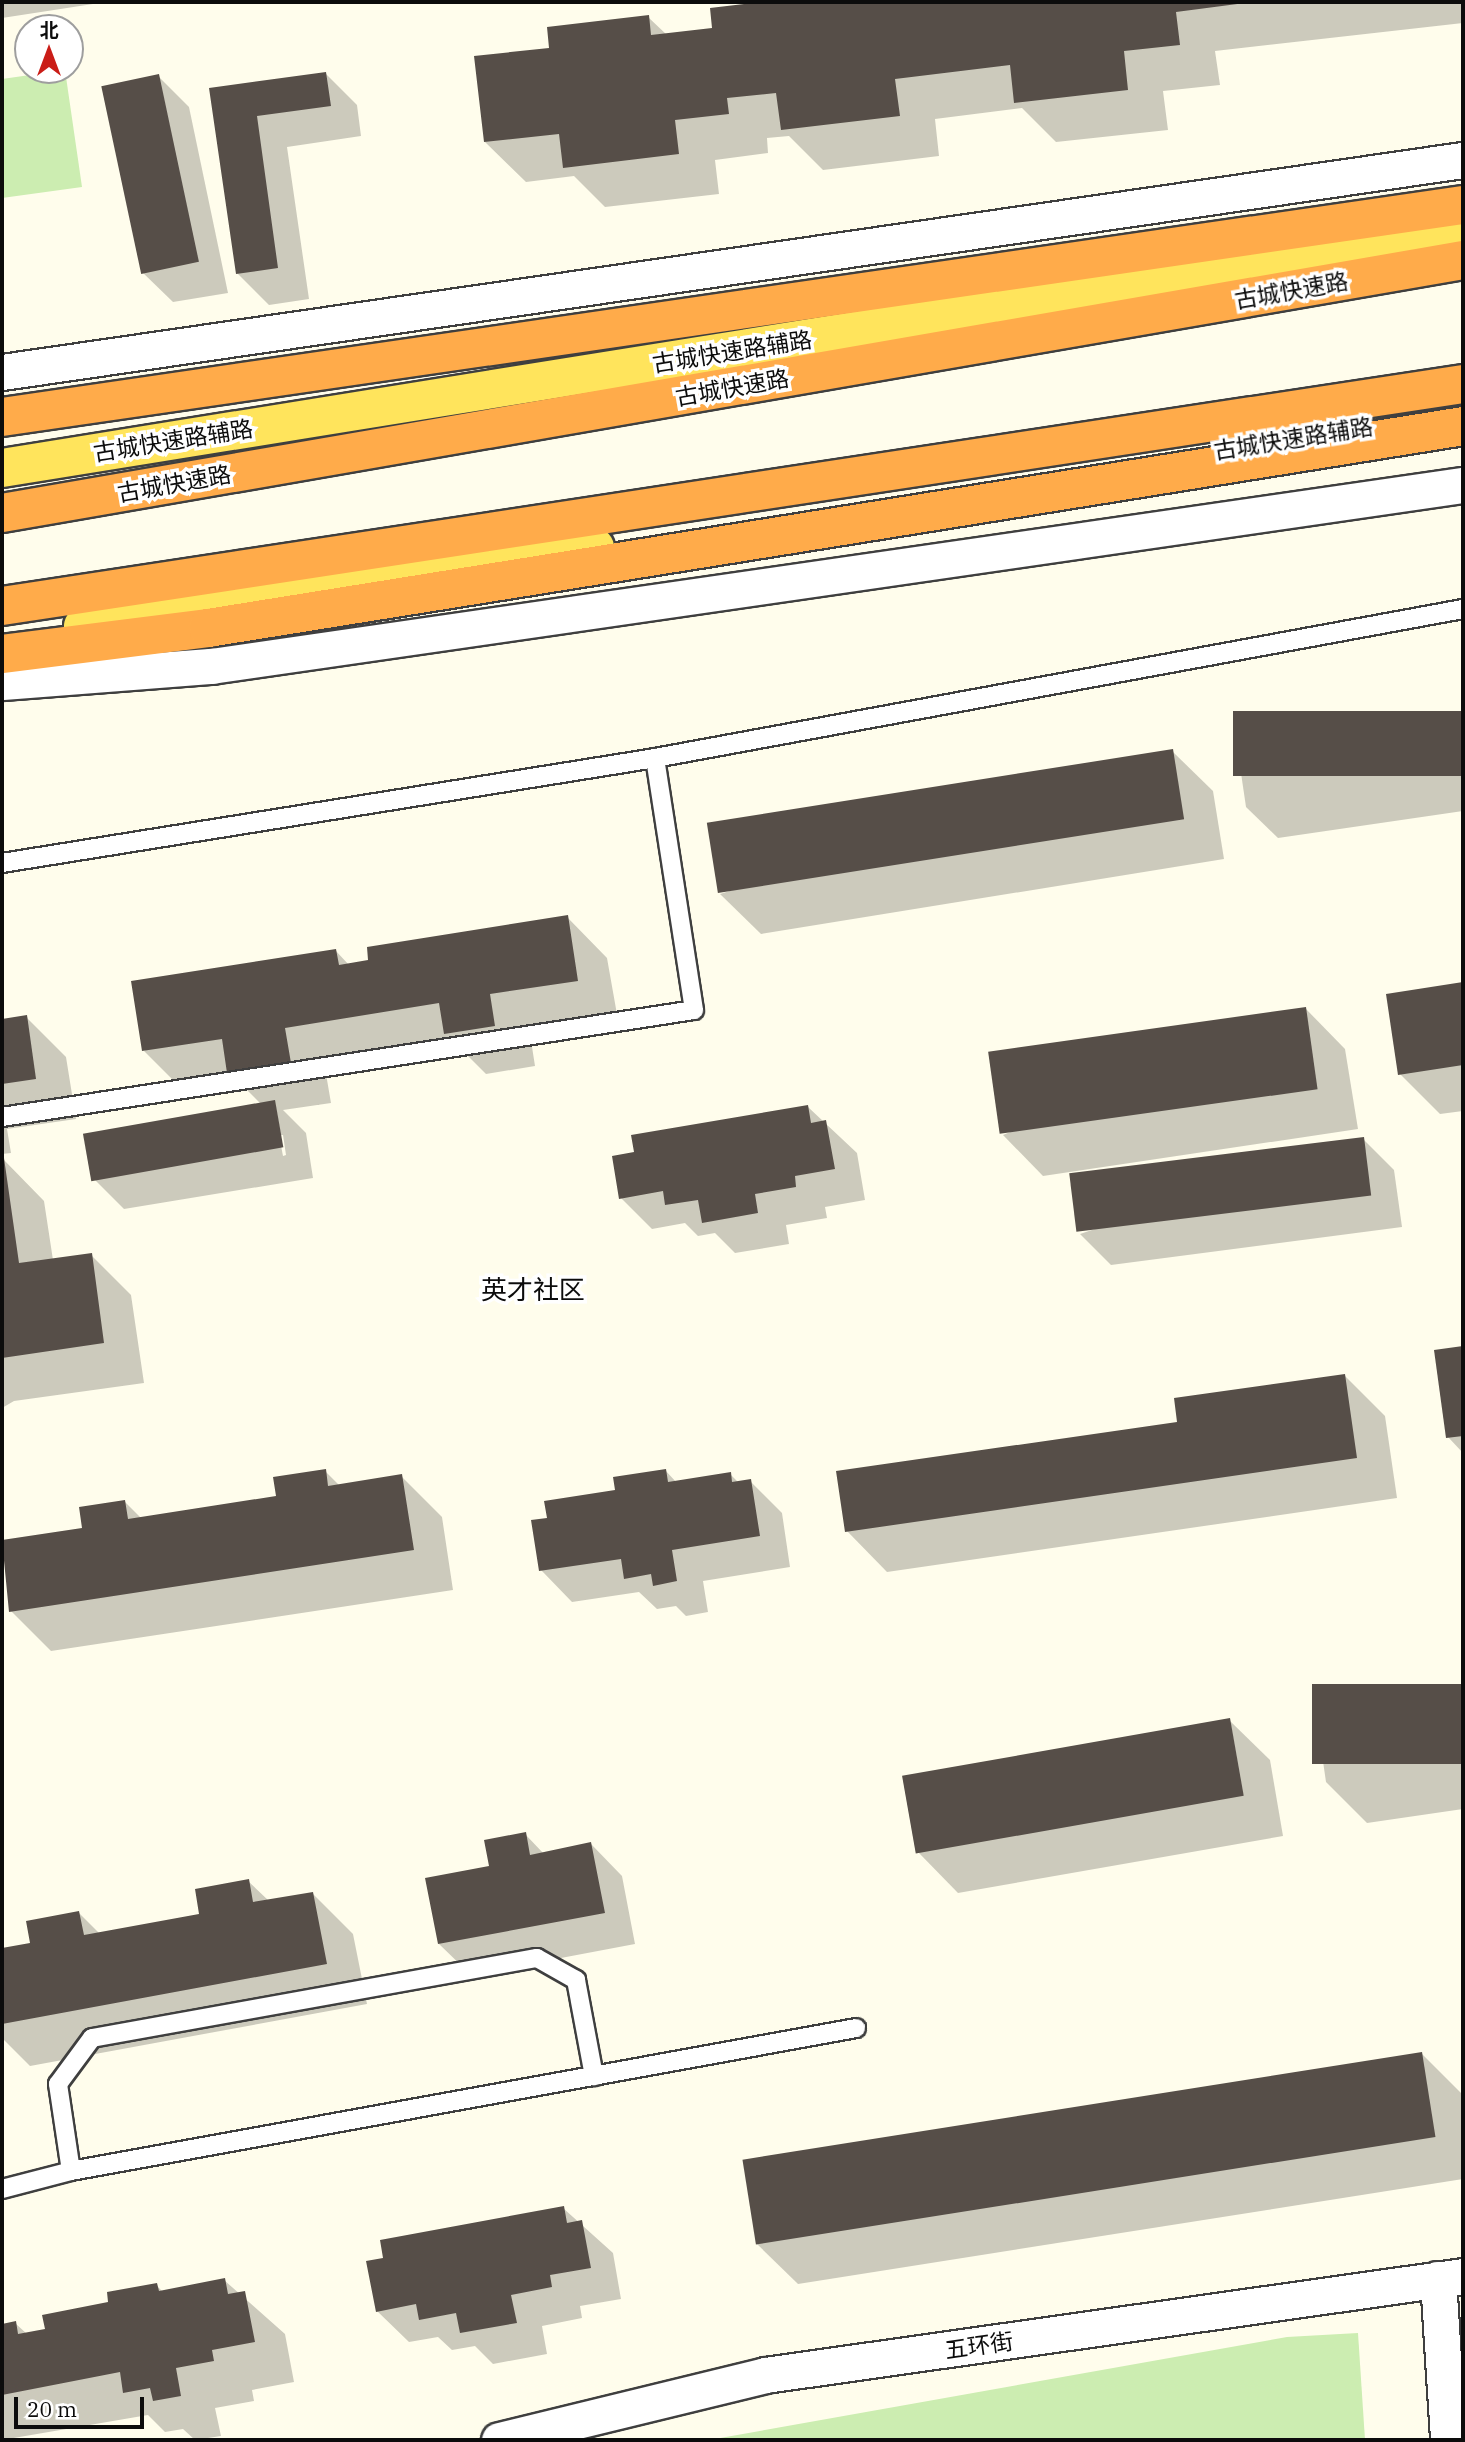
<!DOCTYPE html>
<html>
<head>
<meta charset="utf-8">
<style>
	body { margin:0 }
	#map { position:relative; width:1465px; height:2442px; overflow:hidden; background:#fffdec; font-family:"IBM Plex Serif","Noto Sans SC",serif }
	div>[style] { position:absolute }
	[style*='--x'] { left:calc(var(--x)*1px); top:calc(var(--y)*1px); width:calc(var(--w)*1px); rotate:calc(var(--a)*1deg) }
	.green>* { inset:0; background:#ccedb1 }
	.shadow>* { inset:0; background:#0003 }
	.building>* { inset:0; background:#564e48; transform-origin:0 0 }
	.roads { filter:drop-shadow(2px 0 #3f3f3f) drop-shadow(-2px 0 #3f3f3f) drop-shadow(0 2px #3f3f3f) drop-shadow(0 -2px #3f3f3f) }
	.lane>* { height:18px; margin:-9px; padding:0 9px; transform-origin:9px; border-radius:9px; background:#fff }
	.street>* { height:35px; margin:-17.5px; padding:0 17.5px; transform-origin:17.5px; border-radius:17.5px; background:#fff }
	.primary>* { height:38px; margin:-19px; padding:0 19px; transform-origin:19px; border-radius:19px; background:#ffe45c }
	.highway>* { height:38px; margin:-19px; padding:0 19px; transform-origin:19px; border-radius:19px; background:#ffab4a }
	span { translate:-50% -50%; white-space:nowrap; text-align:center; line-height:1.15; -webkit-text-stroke:7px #fff; paint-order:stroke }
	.street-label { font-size:23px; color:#0c0c0c }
	.quarter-label { font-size:26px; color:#0c0c0c }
	.frame { position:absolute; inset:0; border:4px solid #0c0c0c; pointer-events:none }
	.north { position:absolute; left:14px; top:14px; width:70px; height:70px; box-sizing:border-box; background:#fff; border:2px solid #9e9e9e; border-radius:50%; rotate:0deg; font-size:19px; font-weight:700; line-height:28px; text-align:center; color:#0c0c0c }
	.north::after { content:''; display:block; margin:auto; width:24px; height:32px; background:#ca1d17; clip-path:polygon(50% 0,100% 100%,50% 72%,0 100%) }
	.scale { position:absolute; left:14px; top:2397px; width:130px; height:32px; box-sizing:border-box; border:4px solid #0c0c0c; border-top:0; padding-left:9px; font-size:21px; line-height:24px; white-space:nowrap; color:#0c0c0c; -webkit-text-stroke:5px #fff; paint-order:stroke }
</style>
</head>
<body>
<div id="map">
	<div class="green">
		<i style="clip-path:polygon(65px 70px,82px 187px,2px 198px,2px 79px)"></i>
		<i style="clip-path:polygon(1358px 2333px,1365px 2440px,709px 2440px,1287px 2337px)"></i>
	</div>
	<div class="shadow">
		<i style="clip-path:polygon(2px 2px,106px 2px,2px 18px)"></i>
		<i style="clip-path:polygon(776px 2px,1463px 2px,1463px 23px,1215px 51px,1220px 85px,1163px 91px,1168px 130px,1056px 142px,1022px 108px,935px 119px,939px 156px,823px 170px,789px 136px,767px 138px,768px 153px,715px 160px,719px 194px,605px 207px,574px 176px,526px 182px,485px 142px,551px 49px,648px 17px,667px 35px,714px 30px,712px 9px)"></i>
		<i style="clip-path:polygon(325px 73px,357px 105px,361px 136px,287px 147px,309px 299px,269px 305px,237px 273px,211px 89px)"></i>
		<i style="clip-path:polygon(158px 76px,189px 107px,228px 293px,173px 302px,141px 271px)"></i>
		<i style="clip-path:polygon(1463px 713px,1463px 811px,1278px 838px,1246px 807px,1237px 746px)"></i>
		<i style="clip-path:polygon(1172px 751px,1213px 791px,1224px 859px,761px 934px,720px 894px)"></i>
		<i style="clip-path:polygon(evenodd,567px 917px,607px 958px,618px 1020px,530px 1034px,535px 1066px,486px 1074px,458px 1046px,325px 1068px,331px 1103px,283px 1110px,306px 1133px,313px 1178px,124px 1209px,93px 1178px,261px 1104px,239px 1082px,184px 1091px,144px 1051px,336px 951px,349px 965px,567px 917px,279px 1135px,283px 1135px,286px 1155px,283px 1156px,279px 1135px)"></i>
		<i style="clip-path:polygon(1463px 984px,1463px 1111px,1440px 1114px,1400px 1074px,1388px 995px)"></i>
		<i style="clip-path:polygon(1305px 1008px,1345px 1049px,1358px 1129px,1043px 1176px,1003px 1135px)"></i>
		<i style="clip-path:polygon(26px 1017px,66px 1057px,76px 1119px,7px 1129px,11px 1153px,2px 1154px,2px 1021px)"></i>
		<i style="clip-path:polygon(808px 1107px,857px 1153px,865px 1200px,825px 1207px,827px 1218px,786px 1225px,789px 1244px,735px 1253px,715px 1233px,698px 1236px,685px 1223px,652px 1229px,621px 1198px,636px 1153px)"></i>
		<i style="clip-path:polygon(1363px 1139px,1394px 1170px,1402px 1227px,1111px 1265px,1080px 1234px)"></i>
		<i style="clip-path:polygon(4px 1160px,44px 1201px,53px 1260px,91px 1255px,131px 1295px,144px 1383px,14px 1401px,2px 1408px)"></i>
		<i style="clip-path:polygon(1463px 1348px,1463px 1453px,1448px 1437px,1436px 1352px)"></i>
		<i style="clip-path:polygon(1345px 1376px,1385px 1416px,1397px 1498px,887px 1572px,847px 1531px,1179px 1423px)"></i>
		<i style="clip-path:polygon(665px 1470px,677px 1483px,730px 1474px,739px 1483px,750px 1481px,782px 1513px,790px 1567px,703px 1581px,708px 1612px,686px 1616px,676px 1606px,657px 1609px,639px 1592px,572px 1602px,541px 1570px,549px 1519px)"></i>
		<i style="clip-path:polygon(325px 1471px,340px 1486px,401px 1476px,442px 1517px,453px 1590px,51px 1651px,11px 1611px,2px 1541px,84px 1529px,125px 1502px,141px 1518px,278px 1498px)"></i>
		<i style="clip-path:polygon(1463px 1686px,1463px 1809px,1367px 1823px,1326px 1782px,1315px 1706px)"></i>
		<i style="clip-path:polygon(1229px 1720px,1270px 1760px,1283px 1836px,958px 1893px,918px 1852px)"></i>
		<i style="clip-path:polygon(525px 1834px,544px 1854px,591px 1844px,622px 1876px,635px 1944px,471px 1975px,439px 1944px,491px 1867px)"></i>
		<i style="clip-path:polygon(248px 1881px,269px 1901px,313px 1894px,353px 1934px,367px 2004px,30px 2066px,2px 2038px,2px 1950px,32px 1944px,79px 1913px,100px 1934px,201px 1915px)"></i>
		<i style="clip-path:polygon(1422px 2054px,1462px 2094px,1463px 2179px,798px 2284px,757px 2244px)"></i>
		<i style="clip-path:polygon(563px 2208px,613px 2253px,621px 2299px,580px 2306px,582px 2318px,542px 2326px,547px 2354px,493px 2364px,475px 2346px,452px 2350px,438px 2337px,409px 2342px,377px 2311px)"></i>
		<i style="clip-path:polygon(224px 2280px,285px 2334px,294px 2382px,252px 2390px,254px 2401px,215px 2408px,221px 2436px,195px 2440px,183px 2429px,165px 2432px,148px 2415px,2px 2440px,2px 2326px,15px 2323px,27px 2334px,47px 2330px,156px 2285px,163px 2292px)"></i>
	</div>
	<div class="building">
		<i style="clip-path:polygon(761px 2px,1245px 2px,1245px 3px,1176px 12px,1180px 45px,1124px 51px,1128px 90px,1014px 103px,1010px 65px,895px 79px,900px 116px,781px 130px,776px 93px,727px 98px,729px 114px,675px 120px,679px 154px,563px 168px,559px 134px,484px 142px,474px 56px,549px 48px,547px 27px,649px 15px,651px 35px,712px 28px,710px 8px)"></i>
		<i style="clip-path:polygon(326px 72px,331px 106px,257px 116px,278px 268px,236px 274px,209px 88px)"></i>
		<i style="left:159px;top:74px;width:192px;height:59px;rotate:78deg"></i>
		<i style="left:1463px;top:711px;width:65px;height:230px;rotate:90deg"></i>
		<i style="left:1173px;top:749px;width:71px;height:472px;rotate:81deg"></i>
		<i style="clip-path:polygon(568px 915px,578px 981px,490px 994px,495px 1026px,444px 1034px,439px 1003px,285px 1028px,291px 1063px,227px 1073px,222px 1039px,142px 1051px,131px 981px,336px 949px,339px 965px,368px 960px,367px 947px)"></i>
		<i style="clip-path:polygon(1463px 982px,1463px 1065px,1398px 1075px,1386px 994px)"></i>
		<i style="left:1306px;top:1007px;width:83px;height:321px;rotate:82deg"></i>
		<i style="clip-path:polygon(27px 1015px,36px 1079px,2px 1084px,2px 1019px)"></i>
		<i style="left:275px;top:1100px;width:48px;height:195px;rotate:80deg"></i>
		<i style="clip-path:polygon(808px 1105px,811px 1123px,826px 1120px,835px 1169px,795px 1176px,796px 1187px,755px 1194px,758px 1213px,702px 1223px,698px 1200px,665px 1205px,663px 1191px,619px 1199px,612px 1156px,634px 1152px,631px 1135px)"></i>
		<i style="left:1364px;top:1137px;width:59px;height:297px;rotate:83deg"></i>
		<i style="clip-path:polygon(4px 1158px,19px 1263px,92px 1253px,104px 1343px,2px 1358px)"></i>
		<i style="clip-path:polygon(1463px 1346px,1463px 1436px,1446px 1438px,1434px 1350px)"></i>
		<i style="clip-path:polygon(1345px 1374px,1357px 1458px,845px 1532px,836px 1471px,1177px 1422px,1174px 1398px)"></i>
		<i style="clip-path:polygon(326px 1469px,328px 1486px,402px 1474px,414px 1550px,9px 1612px,2px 1540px,82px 1528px,79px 1507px,125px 1500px,128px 1519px,276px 1496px,273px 1477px)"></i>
		<i style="clip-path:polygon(666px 1469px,668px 1482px,731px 1472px,732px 1482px,751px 1479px,760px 1536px,672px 1550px,677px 1581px,653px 1586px,651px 1574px,624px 1579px,621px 1559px,539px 1571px,531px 1520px,547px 1518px,544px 1501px,615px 1490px,613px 1477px)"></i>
		<i style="left:1463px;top:1684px;width:80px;height:151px;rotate:90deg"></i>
		<i style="left:1230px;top:1718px;width:79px;height:333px;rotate:80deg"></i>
		<i style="clip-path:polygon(526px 1832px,530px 1855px,591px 1842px,605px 1913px,438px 1944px,425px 1878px,489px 1866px,484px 1840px)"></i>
		<i style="clip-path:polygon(249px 1879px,253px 1902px,313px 1892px,327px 1964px,2px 2024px,2px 1948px,30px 1943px,26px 1921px,79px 1911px,84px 1935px,199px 1914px,195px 1889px)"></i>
		<i style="left:1422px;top:2052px;width:86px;height:688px;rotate:81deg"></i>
		<i style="clip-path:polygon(564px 2206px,567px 2223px,582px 2220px,591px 2268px,550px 2275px,552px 2287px,511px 2295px,517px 2323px,460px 2333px,456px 2313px,419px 2320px,416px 2304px,376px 2312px,366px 2261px,383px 2258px,380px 2240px)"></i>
		<i style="clip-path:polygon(225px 2278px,228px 2294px,245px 2291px,255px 2342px,212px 2350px,214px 2361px,176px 2368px,181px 2396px,153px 2401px,150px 2388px,123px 2393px,120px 2372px,2px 2395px,2px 2324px,16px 2321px,18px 2334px,45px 2329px,42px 2315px,108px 2302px,107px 2292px,157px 2283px,159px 2291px)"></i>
	</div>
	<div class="roads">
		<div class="lane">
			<i style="--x:2;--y:863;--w:661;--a:-9.13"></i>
			<i style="--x:655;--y:758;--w:822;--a:-10.45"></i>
			<i style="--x:2;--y:1117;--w:700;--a:-8.79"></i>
			<i style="--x:694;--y:1010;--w:255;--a:-98.8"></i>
			<i style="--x:71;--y:2171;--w:88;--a:-98.5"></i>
			<i style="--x:58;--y:2084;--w:57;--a:-53.5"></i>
			<i style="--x:92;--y:2038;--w:452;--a:-10.2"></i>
			<i style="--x:537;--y:1958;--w:45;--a:29.4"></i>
			<i style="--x:576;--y:1980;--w:98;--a:79.4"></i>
			<i style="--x:2;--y:2189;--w:71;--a:-14.6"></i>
			<i style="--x:71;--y:2171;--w:798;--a:-10.32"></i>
		</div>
		<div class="street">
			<i style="--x:2;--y:372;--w:1476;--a:-8.26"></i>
			<i style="--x:2;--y:682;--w:210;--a:-4.4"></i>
			<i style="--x:211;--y:666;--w:1265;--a:-8.23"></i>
			<i style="--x:1438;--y:2279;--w:161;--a:86.4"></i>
			<i style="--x:499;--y:2440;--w:274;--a:-13.7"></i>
			<i style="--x:765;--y:2375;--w:705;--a:-8.07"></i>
		</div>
		<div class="primary">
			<i style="--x:2;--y:468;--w:1480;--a:-9.14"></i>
			<i style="--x:83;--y:626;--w:518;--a:-8.77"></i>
		</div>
		<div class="highway">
			<i style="--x:2;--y:417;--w:1476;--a:-8.26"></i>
			<i style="--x:2;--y:513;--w:1483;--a:-9.82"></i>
			<i style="--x:2;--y:606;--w:1478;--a:-8.64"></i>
			<i style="--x:2;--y:654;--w:208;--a:-7.2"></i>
			<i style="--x:208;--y:628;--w:1271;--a:-9.14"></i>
		</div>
	</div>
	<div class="street-label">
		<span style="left:1291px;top:290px;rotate:-10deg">古城快速路</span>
		<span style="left:732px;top:351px;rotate:-9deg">古城快速路辅路</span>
		<span style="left:732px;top:387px;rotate:-10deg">古城快速路</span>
		<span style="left:1293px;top:438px;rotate:-9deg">古城快速路辅路</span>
		<span style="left:173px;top:440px;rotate:-9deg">古城快速路辅路</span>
		<span style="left:174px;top:483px;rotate:-10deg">古城快速路</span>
		<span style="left:979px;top:2345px;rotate:-8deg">五环街</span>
	</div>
	<div class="quarter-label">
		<span style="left:533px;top:1290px">英才社区</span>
	</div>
	<div class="frame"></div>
	<div class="north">北</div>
	<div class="scale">20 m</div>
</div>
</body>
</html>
